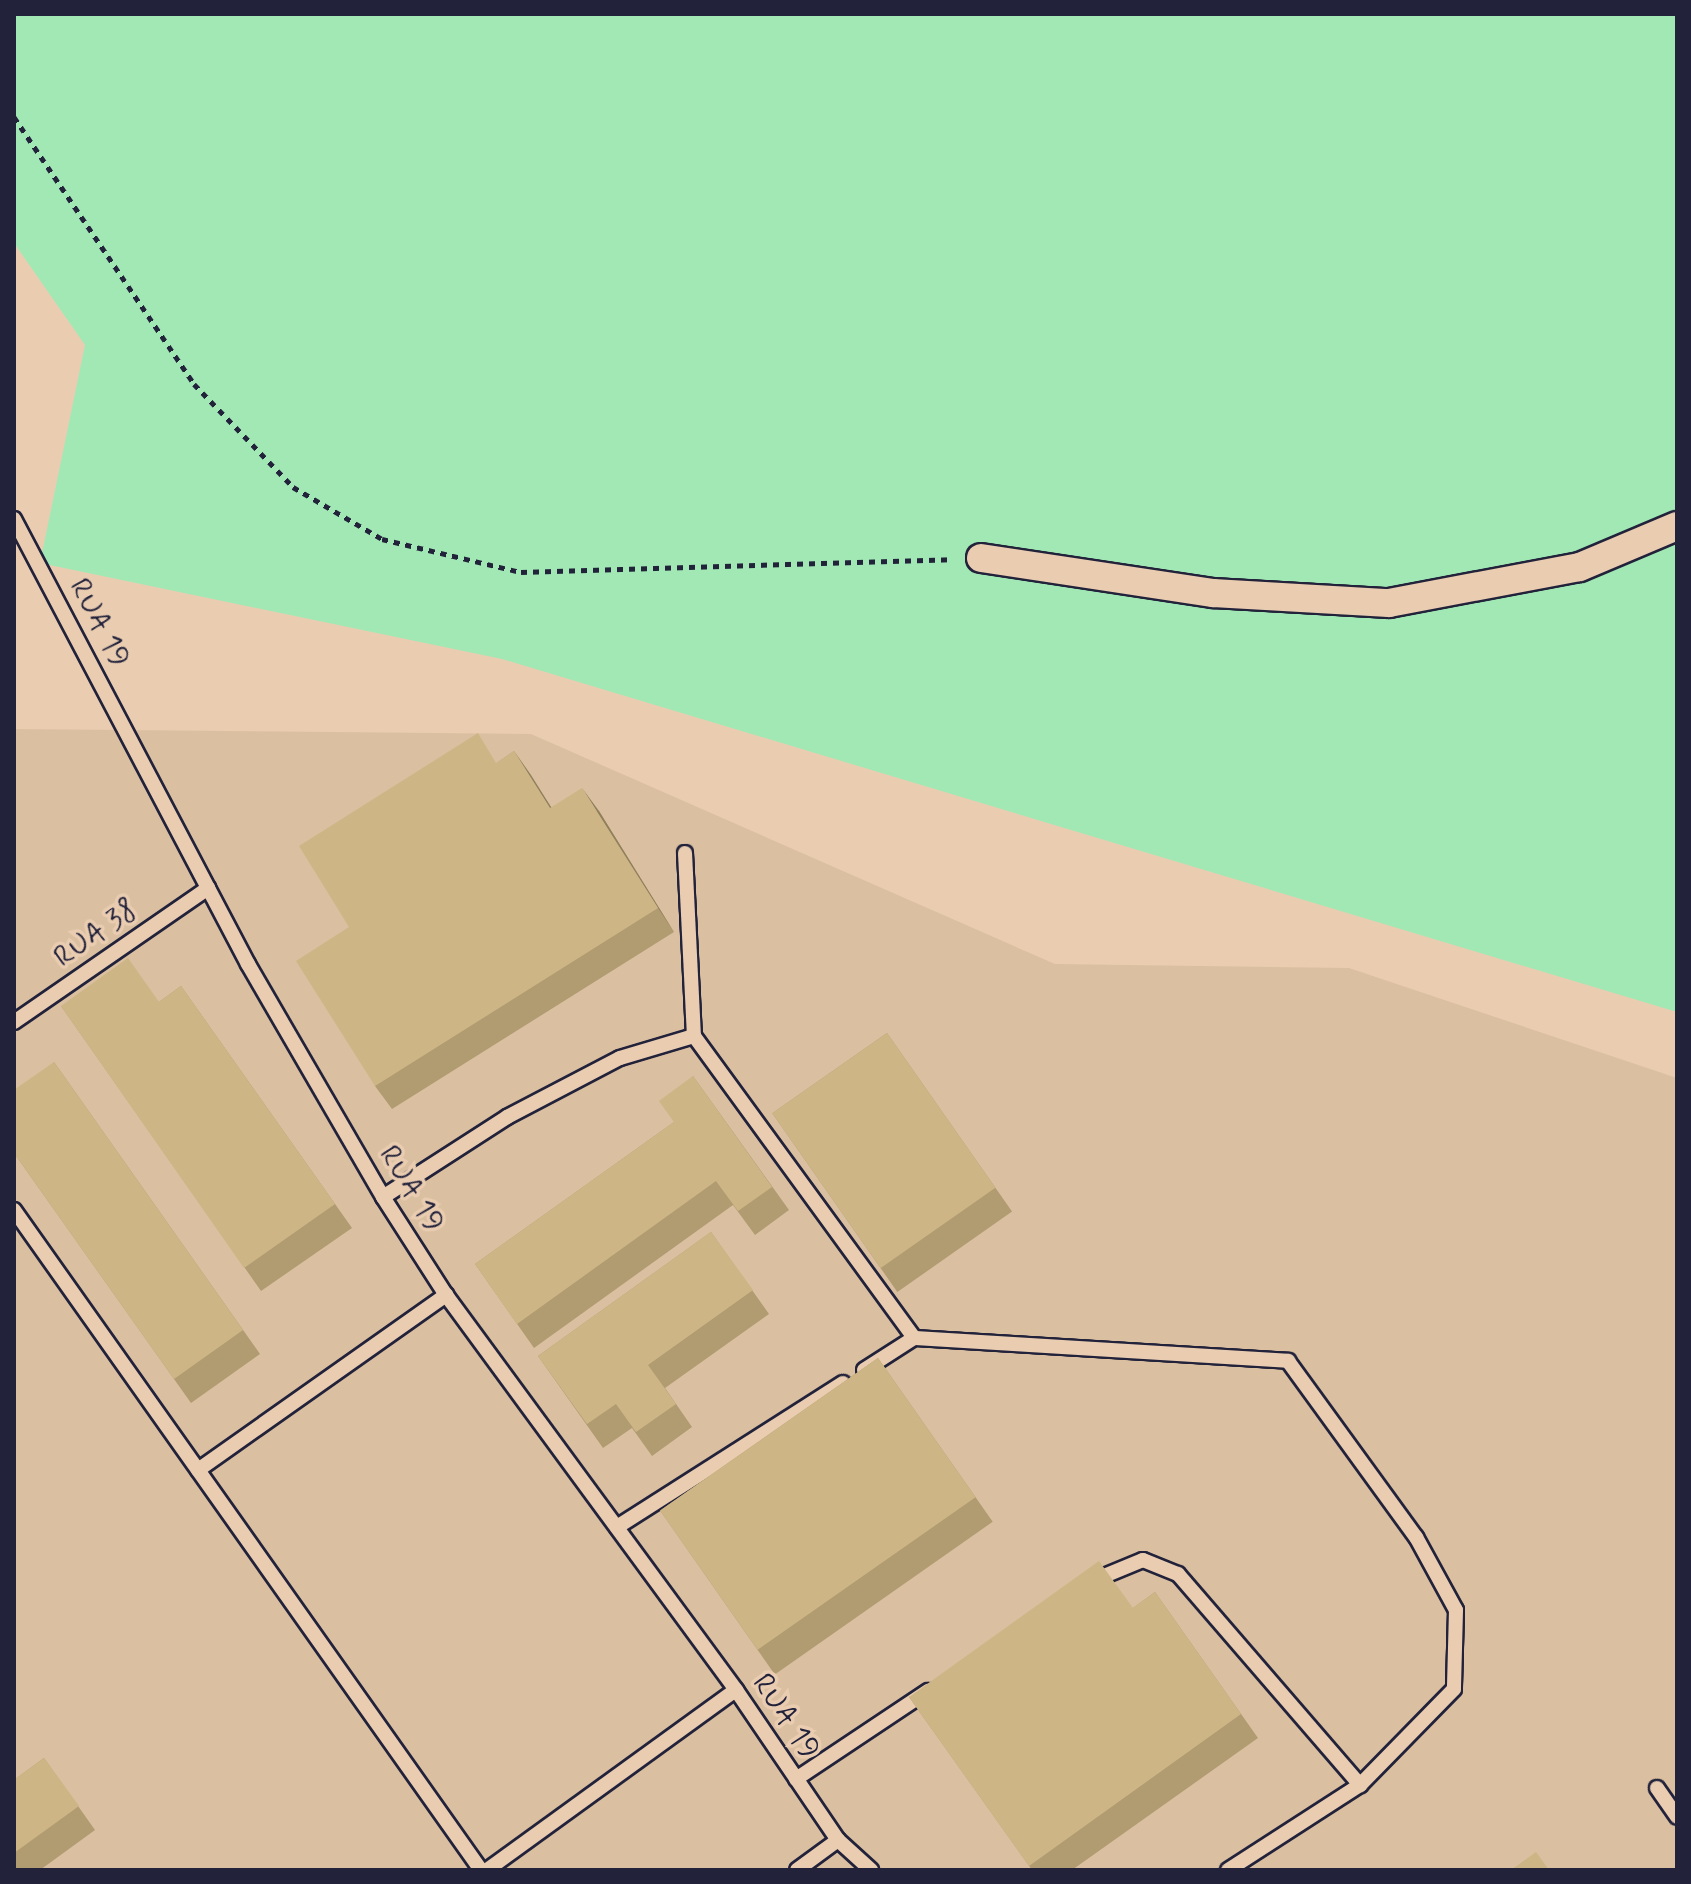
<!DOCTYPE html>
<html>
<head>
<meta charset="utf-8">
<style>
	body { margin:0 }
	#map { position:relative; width:1691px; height:1884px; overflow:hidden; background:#eacdb1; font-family:Mynerve,sans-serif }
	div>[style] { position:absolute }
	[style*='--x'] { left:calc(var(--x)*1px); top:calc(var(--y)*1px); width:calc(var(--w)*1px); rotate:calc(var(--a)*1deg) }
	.built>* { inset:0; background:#dabfa0 }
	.green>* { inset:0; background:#a1e8b5 }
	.path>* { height:5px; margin-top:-2.5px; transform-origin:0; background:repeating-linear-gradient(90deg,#22223b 0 6px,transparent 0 12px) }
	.roads { filter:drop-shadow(2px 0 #22223b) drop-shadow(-2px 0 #22223b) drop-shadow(0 2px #22223b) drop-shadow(0 -2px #22223b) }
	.lane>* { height:14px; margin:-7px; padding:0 7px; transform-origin:7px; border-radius:7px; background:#eacdb1 }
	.street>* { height:28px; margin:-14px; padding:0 14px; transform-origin:14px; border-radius:14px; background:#eacdb1 }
	.wall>* { inset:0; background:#b19c72; transform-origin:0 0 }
	.shaded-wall>* { inset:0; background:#907f5d }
	.building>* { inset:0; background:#ceb585; transform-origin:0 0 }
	span { translate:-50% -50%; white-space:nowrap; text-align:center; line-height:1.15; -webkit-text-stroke:7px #eacdb1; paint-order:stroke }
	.street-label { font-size:30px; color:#22223b }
	.frame { position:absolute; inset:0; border:16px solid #22223b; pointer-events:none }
</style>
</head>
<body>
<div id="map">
	<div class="built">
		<i style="clip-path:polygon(14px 729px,531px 734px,1055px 964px,1349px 968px,1677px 1078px,1677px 1870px,14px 1870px)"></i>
	</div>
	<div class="green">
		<i style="clip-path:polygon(14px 14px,1677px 14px,1677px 1012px,502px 659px,40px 563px,85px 345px,14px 243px)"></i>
	</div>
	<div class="path">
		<i style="--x:14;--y:117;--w:322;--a:56"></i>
		<i style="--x:194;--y:384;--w:143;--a:46.1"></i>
		<i style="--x:293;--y:487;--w:103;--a:30.3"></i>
		<i style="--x:382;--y:539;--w:143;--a:13.4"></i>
		<i style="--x:521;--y:572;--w:431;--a:-1.7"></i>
	</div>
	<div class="roads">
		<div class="lane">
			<i style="--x:14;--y:519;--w:503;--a:62.26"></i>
			<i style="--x:248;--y:964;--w:269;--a:59.9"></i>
			<i style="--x:383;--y:1197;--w:117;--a:57.3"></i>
			<i style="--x:446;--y:1295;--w:490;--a:53.7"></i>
			<i style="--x:736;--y:1690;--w:181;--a:55.8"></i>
			<i style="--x:838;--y:1840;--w:45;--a:42.3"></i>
			<i style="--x:685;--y:853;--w:183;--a:87.2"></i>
			<i style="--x:694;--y:1036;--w:374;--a:53.9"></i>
			<i style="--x:14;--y:1022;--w:236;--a:-34.6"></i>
			<i style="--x:383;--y:1197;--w:148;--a:-32.8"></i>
			<i style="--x:507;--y:1117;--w:127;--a:-27.6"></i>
			<i style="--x:620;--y:1058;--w:77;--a:-16.6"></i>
			<i style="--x:14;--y:1210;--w:809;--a:54.72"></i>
			<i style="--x:864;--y:1370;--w:59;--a:-32.6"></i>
			<i style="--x:914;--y:1338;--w:375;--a:3.5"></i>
			<i style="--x:1288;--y:1361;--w:218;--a:54"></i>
			<i style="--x:1416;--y:1537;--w:83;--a:61.3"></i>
			<i style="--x:1456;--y:1610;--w:79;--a:91.5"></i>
			<i style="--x:1454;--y:1689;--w:134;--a:134.4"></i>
			<i style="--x:1360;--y:1785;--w:157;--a:147.2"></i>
			<i style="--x:198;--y:1470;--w:304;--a:-35.2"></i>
			<i style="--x:617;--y:1527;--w:268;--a:-32.5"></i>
			<i style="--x:1092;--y:1581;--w:55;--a:-22.4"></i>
			<i style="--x:1143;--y:1560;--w:38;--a:22"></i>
			<i style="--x:1178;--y:1574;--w:279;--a:49.2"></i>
			<i style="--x:796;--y:1779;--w:159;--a:-33.7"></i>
			<i style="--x:1657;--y:1788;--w:35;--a:55"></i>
			<i style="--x:487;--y:1870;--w:307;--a:-35.9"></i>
			<i style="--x:797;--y:1870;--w:51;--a:-36.2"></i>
		</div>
		<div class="street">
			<i style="--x:981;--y:558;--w:235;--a:8.6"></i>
			<i style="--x:1213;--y:593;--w:176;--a:3.3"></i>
			<i style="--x:1389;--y:603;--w:194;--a:-10.7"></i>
			<i style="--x:1580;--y:567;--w:105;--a:-22.9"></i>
		</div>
	</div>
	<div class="wall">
		<i style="clip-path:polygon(514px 751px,551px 807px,599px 811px,674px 932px,392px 1109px,375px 1086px,349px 927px,498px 762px)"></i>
		<i style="clip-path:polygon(181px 986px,352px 1228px,261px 1291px,61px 1006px,159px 1002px)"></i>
		<i style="left:887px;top:1033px;width:218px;height:140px;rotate:55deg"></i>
		<i style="clip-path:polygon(54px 1062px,260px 1354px,191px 1403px,14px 1153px)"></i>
		<i style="clip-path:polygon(693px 1076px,789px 1210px,755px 1235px,733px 1205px,534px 1348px,475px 1264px,674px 1122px)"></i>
		<i style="clip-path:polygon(711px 1232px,769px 1314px,665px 1388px,692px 1427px,652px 1456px,632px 1428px,603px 1448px,538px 1356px)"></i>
		<i style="left:878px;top:1358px;width:200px;height:266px;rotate:55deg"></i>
		<i style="clip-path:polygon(1155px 1592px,1258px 1738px,1072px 1870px,1032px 1870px,909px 1697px,1133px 1608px)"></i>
		<i style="clip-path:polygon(44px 1758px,95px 1830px,40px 1870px,14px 1870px,14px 1780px)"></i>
	</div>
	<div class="shaded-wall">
		<i style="clip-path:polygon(514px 751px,531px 775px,566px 831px,550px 808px)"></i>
		<i style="clip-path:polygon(582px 788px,599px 811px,674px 932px,658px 908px)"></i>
	</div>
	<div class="building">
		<i style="clip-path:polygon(478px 733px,496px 763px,514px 751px,550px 808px,582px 788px,658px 908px,375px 1086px,296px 961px,349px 927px,299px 846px)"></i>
		<i style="clip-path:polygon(128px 958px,159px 1002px,181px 986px,335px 1204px,244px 1268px,61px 1006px)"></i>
		<i style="left:887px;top:1033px;width:189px;height:140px;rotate:55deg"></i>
		<i style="clip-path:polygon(54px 1062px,243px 1330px,174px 1379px,14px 1153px,14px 1090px)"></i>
		<i style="clip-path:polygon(693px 1076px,772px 1187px,738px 1211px,716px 1181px,517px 1324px,475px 1264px,674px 1122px,659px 1101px)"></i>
		<i style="clip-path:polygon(711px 1232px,753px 1290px,648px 1365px,676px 1404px,636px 1432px,616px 1404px,587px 1424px,538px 1356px)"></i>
		<i style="left:878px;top:1358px;width:170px;height:266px;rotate:55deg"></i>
		<i style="clip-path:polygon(1099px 1561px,1133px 1608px,1155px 1592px,1241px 1714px,1029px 1866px,909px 1697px)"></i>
		<i style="clip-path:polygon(44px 1758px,79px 1806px,14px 1853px,14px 1780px)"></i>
		<i style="clip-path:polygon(1536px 1852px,1549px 1870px,1511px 1870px)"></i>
	</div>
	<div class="street-label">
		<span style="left:99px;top:623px;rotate:62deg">RUA 19</span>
		<span style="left:96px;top:934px;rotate:-35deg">RUA 38</span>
		<span style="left:411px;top:1189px;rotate:58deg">RUA 19</span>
		<span style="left:785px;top:1717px;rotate:56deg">RUA 19</span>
	</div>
	<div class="frame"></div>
</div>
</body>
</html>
